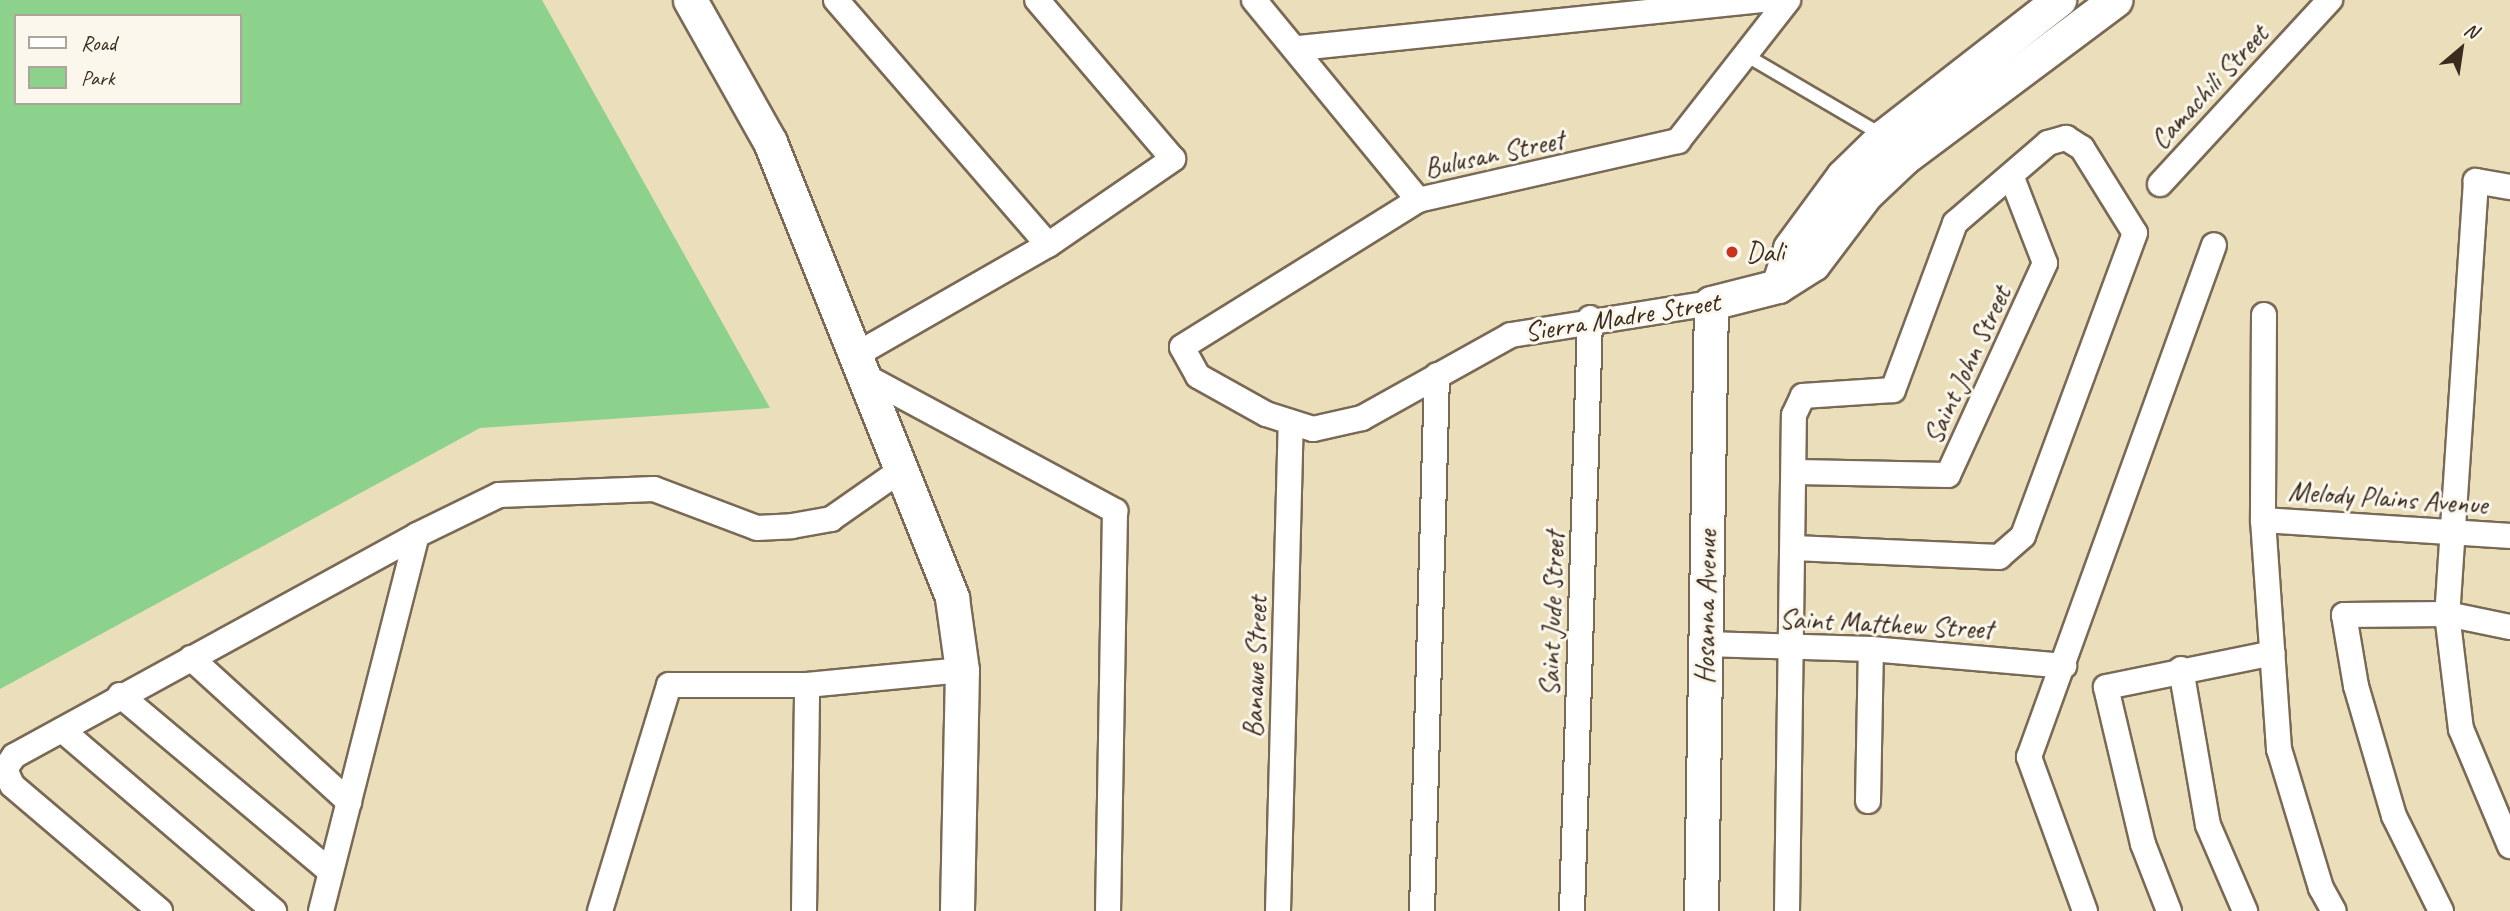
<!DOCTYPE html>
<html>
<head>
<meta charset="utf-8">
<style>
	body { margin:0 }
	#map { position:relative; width:2510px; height:911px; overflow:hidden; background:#ebdeba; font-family:Caveat,sans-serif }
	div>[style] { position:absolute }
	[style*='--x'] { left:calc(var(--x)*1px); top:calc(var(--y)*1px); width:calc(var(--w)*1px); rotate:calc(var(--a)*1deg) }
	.green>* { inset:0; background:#8cd28c }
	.roads { filter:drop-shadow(2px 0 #796955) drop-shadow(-2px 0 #796955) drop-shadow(0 2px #796955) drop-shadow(0 -2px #796955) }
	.lane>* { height:12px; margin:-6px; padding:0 6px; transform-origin:6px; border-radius:6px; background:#fff }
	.street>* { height:24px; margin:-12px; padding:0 12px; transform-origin:12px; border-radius:12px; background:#fff }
	.secondary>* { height:33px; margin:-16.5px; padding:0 16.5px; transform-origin:16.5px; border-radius:16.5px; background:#fff }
	.dots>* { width:19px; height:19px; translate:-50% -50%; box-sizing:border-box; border:4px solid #fbf7ec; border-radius:50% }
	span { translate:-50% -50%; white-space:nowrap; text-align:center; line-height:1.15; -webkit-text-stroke:6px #fbf7ec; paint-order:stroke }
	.street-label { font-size:28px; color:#3b2a1e }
	.poi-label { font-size:28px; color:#3b2a1e }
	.left { translate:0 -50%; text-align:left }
	.legend { position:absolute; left:14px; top:14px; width:228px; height:91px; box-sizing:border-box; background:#fbf7ec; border:2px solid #aea59a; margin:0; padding:9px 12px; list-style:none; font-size:21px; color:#3b2a1e }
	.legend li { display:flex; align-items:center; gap:14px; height:35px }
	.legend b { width:35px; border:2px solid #aea59a }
	.north { position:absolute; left:2426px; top:14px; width:70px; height:70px; -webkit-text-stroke:5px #fbf7ec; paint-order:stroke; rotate:29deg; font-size:19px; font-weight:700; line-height:28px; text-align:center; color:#3b2a1e }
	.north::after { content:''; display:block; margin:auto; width:24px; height:32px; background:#3b2a1e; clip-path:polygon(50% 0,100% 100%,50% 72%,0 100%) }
</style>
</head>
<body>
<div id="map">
	<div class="green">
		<i style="clip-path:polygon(evenodd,0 0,542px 0,770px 408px,480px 428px,0 689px,0 0,16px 16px,240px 16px,240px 103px,16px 103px,16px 16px)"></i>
	</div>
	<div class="roads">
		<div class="lane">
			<i style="--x:1744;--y:54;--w:160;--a:30.4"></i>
		</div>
		<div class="street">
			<i style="--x:836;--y:0;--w:324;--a:49.1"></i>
			<i style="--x:1254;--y:0;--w:259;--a:50.6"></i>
			<i style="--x:1299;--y:48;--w:468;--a:-5.9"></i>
			<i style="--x:2160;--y:184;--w:251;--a:-47.3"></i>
			<i style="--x:2510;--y:187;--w:35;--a:-170"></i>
			<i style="--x:2476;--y:181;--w:434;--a:93.8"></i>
			<i style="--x:2447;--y:614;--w:116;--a:83.1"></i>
			<i style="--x:2461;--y:729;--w:127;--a:67.3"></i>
			<i style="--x:1711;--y:303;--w:203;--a:170.9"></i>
			<i style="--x:1511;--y:335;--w:171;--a:150.9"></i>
			<i style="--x:1362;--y:418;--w:50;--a:167.3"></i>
			<i style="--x:1313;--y:429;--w:49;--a:-162.3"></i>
			<i style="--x:1266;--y:414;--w:78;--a:-150.8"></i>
			<i style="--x:1198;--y:376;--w:33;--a:-119"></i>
			<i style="--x:1182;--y:347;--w:278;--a:-31.9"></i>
			<i style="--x:1418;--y:200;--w:267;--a:-12.8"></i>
			<i style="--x:1678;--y:141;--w:179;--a:-52"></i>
			<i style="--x:2264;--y:315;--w:205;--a:90.3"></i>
			<i style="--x:2263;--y:520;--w:230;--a:86"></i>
			<i style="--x:2279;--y:749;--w:145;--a:73.2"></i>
			<i style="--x:2321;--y:888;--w:26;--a:61"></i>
			<i style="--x:854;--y:356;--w:224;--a:-29.8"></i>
			<i style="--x:1048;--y:245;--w:152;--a:-34.5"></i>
			<i style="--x:1173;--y:159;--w:209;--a:-130.5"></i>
			<i style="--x:861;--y:374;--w:289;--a:28.3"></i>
			<i style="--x:1115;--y:511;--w:400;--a:91"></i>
			<i style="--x:1797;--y:472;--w:151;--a:1.1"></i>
			<i style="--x:1948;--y:475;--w:233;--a:-65.4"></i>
			<i style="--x:2045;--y:263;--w:91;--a:-111.2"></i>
			<i style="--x:2263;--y:520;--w:248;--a:3.7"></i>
			<i style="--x:1705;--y:644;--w:166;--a:1.7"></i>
			<i style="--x:1871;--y:649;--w:194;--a:5"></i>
			<i style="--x:191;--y:658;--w:214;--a:42.3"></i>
			<i style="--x:2181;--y:669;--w:158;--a:80.2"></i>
			<i style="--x:2208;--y:825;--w:94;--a:66.7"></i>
			<i style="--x:120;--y:695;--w:275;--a:40"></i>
			<i style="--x:62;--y:730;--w:279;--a:40.5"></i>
			<i style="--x:1868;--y:801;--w:152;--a:-88.9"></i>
			<i style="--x:160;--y:911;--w:194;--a:-139.6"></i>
			<i style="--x:12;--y:785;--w:17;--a:-114"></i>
			<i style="--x:5;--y:769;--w:16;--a:-55"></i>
			<i style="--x:14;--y:756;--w:460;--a:-28.7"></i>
			<i style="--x:321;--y:911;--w:388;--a:-75.7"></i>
			<i style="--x:417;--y:535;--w:91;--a:-26"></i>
			<i style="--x:499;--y:495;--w:155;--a:-2.2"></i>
			<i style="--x:654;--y:489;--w:110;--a:20.7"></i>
			<i style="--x:757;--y:528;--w:35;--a:-3"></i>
			<i style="--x:792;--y:526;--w:40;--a:-10"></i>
			<i style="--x:831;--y:519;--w:82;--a:-35"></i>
			<i style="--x:600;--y:911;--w:236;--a:-73"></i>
			<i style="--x:669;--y:685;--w:138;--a:0"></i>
			<i style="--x:807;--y:685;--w:156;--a:-5.5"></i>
			<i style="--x:804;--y:911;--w:226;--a:-89.2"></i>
			<i style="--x:1278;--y:911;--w:486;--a:-88.5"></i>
			<i style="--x:1422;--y:911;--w:536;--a:-88.4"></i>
			<i style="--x:1572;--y:911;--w:593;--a:-88.26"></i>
			<i style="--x:1787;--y:911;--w:496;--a:-89.2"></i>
			<i style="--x:1794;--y:415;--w:21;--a:-65"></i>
			<i style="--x:1803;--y:396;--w:90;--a:-3.8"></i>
			<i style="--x:1893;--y:390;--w:178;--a:-69.6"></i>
			<i style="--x:1955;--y:223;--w:123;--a:-40.7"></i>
			<i style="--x:2048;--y:143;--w:19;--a:-16"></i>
			<i style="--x:2066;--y:138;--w:19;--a:32"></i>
			<i style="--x:2082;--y:148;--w:100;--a:58.1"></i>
			<i style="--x:2135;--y:233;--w:323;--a:110.3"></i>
			<i style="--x:2023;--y:536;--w:32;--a:139"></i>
			<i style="--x:1999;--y:557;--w:205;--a:-177.5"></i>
			<i style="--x:2085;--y:911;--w:164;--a:-110"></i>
			<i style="--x:2029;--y:757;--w:544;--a:-70.13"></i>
			<i style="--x:2169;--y:911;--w:72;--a:-111.2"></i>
			<i style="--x:2143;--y:844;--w:161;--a:-103.3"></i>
			<i style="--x:2106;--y:687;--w:170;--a:-11.5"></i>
			<i style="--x:2441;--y:911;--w:106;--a:-116.3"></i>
			<i style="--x:2394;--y:816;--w:135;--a:-106.3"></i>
			<i style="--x:2356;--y:686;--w:72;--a:-99.6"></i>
			<i style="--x:2344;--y:615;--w:103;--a:-0.6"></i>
			<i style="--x:2447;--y:614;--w:64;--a:11.7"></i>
		</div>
		<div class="secondary">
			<i style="--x:690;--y:0;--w:163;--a:60.6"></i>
			<i style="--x:770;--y:142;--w:491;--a:68.2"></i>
			<i style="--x:952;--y:598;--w:73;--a:82.1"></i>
			<i style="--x:962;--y:670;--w:241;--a:91.2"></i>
			<i style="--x:1778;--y:286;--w:40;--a:-72"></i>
			<i style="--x:1790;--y:248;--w:89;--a:-53.6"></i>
			<i style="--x:1843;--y:176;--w:57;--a:-44.3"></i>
			<i style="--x:1884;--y:136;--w:222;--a:-37.9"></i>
			<i style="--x:1701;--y:911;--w:608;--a:-89.06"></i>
			<i style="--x:1711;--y:303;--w:69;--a:-14.2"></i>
			<i style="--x:1778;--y:286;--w:41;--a:-32.2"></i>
			<i style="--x:1813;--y:264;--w:88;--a:-52.9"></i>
			<i style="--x:1866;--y:194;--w:52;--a:-43.5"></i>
			<i style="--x:1904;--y:158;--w:264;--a:-36.8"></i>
		</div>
	</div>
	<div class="dots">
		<i style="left:1732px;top:252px;background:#c8321e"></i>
	</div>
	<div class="street-label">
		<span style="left:2209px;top:87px;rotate:-47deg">Camachili Street</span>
		<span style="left:1494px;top:154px;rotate:-12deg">Bulusan Street</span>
		<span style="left:1622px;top:317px;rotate:-9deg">Sierra Madre Street</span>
		<span style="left:1967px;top:365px;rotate:-65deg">Saint John Street</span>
		<span style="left:2388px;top:498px;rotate:4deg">Melody Plains Avenue</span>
		<span style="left:1706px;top:607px;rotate:-89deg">Hosanna Avenue</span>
		<span style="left:1552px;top:614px;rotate:-88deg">Saint Jude Street</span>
		<span style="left:1886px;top:624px;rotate:3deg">Saint Matthew Street</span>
		<span style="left:1255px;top:667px;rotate:-88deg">Banawe Street</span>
	</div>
	<div class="poi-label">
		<span class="left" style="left:1746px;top:252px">Dali</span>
	</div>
	<ul class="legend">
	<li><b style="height:9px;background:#fff"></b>Road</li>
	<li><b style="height:19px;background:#8cd28c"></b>Park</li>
	</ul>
	<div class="north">N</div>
</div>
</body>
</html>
